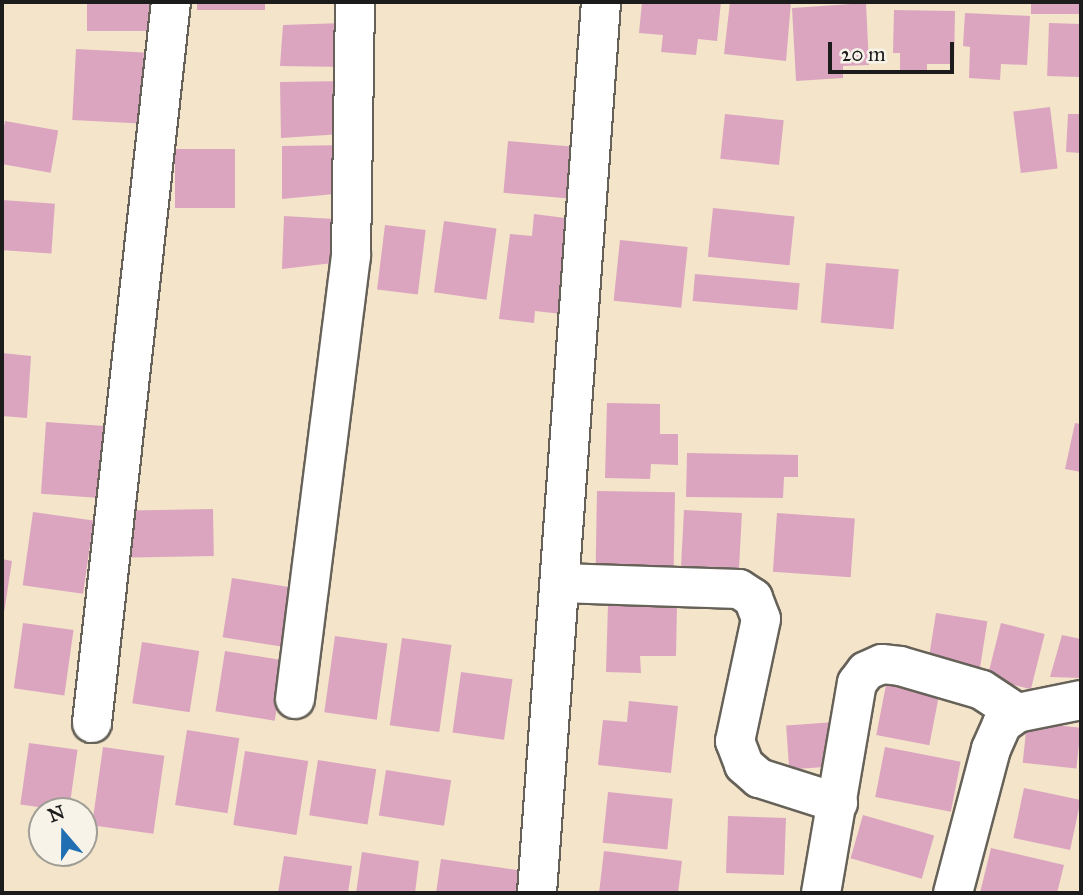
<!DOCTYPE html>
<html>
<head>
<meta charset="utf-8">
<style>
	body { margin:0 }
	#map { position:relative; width:1083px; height:895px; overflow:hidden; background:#f3e4ca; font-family:"IM FELL Great Primer",serif }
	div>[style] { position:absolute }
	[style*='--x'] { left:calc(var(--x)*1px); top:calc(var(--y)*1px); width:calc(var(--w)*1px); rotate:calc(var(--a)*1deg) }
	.building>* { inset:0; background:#dba5c0; transform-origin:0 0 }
	.roads { filter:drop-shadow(2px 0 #676259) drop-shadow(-2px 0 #676259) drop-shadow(0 2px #676259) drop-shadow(0 -2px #676259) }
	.minor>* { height:38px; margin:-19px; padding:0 19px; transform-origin:19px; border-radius:19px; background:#fff }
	span { translate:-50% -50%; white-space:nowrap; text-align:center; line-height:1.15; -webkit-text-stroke:7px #f7f3e8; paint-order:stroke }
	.frame { position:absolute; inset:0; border:4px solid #1c1c1c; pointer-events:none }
	.north { position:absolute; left:28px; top:797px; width:70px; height:70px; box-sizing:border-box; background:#f7f3e8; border:2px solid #9f9d96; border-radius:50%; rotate:340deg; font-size:19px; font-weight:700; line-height:28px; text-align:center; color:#1c1c1c }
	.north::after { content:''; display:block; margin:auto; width:24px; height:32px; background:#1f6fb2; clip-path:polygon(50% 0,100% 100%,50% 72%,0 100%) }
	.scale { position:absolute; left:828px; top:42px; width:126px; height:32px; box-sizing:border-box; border:4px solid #1c1c1c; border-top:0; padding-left:9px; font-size:21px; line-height:24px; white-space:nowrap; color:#1c1c1c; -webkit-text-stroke:5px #f7f3e8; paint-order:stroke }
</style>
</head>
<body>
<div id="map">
	<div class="building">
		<i style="left:87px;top:2px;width:77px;height:29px"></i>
		<i style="left:197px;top:2px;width:68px;height:8px"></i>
		<i style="clip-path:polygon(642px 2px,721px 2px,717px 41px,698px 39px,696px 55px,661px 52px,663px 35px,639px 33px)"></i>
		<i style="clip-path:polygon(730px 2px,791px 2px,786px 61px,724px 54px)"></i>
		<i style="left:1031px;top:2px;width:50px;height:12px"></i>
		<i style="clip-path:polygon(866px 3px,869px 65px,843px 66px,843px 78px,796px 81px,792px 8px)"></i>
		<i style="clip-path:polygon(894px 10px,955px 11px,954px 64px,927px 64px,927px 73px,900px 72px,900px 53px,893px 53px)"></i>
		<i style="clip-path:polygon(965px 13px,1030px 16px,1027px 65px,1001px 64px,1000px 80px,969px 78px,970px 47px,963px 46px)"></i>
		<i style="clip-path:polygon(344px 23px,347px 67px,280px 66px,283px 25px)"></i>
		<i style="left:1049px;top:23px;width:32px;height:53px;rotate:2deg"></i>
		<i style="left:76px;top:49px;width:68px;height:71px;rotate:3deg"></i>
		<i style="clip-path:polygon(347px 81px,342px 134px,281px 138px,280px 82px)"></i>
		<i style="left:1050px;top:107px;width:62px;height:37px;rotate:83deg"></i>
		<i style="left:725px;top:114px;width:59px;height:45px;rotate:6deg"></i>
		<i style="clip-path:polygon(1068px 114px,1081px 114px,1081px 153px,1066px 152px)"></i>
		<i style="left:5px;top:121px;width:54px;height:43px;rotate:10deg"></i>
		<i style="left:508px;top:141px;width:72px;height:52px;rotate:5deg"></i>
		<i style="clip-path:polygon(350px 145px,345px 193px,282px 199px,282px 146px)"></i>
		<i style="left:175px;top:149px;width:60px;height:59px"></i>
		<i style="left:2px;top:200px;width:53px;height:50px;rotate:4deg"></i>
		<i style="left:713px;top:208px;width:82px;height:49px;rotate:6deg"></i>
		<i style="clip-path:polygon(534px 214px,573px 219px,562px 314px,535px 311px,534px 323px,499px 319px,510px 234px,532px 236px)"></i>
		<i style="clip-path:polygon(284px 216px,334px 219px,333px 263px,282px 269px)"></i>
		<i style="left:444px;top:221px;width:53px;height:72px;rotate:8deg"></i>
		<i style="left:385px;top:225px;width:41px;height:65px;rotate:7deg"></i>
		<i style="left:620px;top:240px;width:68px;height:61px;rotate:6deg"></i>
		<i style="left:826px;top:263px;width:73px;height:60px;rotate:5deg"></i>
		<i style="left:695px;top:274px;width:105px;height:27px;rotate:5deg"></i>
		<i style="clip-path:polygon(2px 353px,31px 356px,27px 418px,2px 416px)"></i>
		<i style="clip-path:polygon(607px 403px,660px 404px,660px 434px,678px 434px,678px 465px,651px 464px,650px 479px,605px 478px)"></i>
		<i style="left:46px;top:422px;width:66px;height:72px;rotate:4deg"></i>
		<i style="clip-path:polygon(1075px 423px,1081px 424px,1081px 472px,1065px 469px)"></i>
		<i style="clip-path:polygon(687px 453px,798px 455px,798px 477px,784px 477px,783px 498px,686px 497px)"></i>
		<i style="left:597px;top:491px;width:78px;height:81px;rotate:1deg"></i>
		<i style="left:213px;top:509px;width:47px;height:82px;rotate:89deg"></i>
		<i style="left:684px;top:510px;width:58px;height:62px;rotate:3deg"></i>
		<i style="left:33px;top:512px;width:61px;height:74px;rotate:8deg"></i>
		<i style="left:777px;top:513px;width:78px;height:59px;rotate:4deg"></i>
		<i style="clip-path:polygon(2px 559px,12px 561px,3px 619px,2px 619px)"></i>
		<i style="left:232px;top:578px;width:61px;height:60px;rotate:9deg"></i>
		<i style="clip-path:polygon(608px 604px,677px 605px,676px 656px,640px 656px,641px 673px,606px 672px)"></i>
		<i style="left:936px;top:613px;width:52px;height:47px;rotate:9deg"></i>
		<i style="left:23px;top:623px;width:51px;height:66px;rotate:8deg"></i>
		<i style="left:1001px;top:623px;width:45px;height:57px;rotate:14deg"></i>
		<i style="clip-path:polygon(1062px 635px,1081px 639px,1081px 678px,1050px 677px)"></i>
		<i style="left:335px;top:636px;width:53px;height:77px;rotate:8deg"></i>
		<i style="left:402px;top:638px;width:50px;height:88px;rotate:8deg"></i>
		<i style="left:142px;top:642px;width:58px;height:62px;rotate:9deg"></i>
		<i style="left:225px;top:651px;width:60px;height:61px;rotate:9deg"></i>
		<i style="left:461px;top:672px;width:52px;height:61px;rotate:8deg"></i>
		<i style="left:886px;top:685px;width:54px;height:51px;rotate:11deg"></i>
		<i style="clip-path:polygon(629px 701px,678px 706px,671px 773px,598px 765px,603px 720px,627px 722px)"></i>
		<i style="left:836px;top:722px;width:44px;height:50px;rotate:86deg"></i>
		<i style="left:1027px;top:722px;width:54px;height:41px;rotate:6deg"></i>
		<i style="left:187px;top:730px;width:53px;height:76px;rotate:9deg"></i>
		<i style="left:29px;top:743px;width:49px;height:62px;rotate:8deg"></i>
		<i style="left:103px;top:747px;width:62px;height:79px;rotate:8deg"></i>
		<i style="left:885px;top:747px;width:77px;height:51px;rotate:11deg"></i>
		<i style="left:245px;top:751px;width:64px;height:75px;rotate:9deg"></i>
		<i style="left:318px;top:760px;width:59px;height:56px;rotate:9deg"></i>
		<i style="left:386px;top:770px;width:66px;height:46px;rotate:9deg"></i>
		<i style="left:1024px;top:788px;width:58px;height:51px;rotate:12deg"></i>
		<i style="left:608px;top:792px;width:65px;height:51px;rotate:6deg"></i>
		<i style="left:863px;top:815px;width:74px;height:45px;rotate:16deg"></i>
		<i style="left:728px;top:816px;width:58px;height:57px;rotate:2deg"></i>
		<i style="clip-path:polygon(991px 848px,1064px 865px,1057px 893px,980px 893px)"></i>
		<i style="clip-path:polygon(604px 851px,682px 861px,678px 893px,599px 893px)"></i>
		<i style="clip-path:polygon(362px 852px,419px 861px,415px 893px,356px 893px)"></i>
		<i style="clip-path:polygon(284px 856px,352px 866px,348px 893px,278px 893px)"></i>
		<i style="clip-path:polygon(441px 859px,524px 871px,524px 893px,436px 893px)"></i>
	</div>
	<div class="roads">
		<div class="minor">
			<i style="--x:560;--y:583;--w:179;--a:1.9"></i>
			<i style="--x:739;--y:589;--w:17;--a:33"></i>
			<i style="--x:753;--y:598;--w:22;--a:69"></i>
			<i style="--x:761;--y:619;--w:125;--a:102"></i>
			<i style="--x:735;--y:741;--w:26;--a:69"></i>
			<i style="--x:744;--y:765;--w:20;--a:41"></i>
			<i style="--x:759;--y:778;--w:83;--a:17.6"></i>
			<i style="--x:295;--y:699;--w:447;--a:-82.8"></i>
			<i style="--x:351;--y:256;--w:254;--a:-89.1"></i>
			<i style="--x:92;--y:723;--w:725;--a:-83.75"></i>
			<i style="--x:537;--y:893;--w:893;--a:-85.89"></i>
			<i style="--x:821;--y:893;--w:213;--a:-80.3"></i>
			<i style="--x:857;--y:683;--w:15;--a:-53"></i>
			<i style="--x:866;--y:671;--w:17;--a:-24"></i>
			<i style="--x:882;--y:664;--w:18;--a:6"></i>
			<i style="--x:900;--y:666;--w:85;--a:16.3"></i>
			<i style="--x:982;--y:690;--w:42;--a:33.3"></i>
			<i style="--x:953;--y:893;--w:149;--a:-75.2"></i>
			<i style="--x:991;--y:749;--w:27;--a:-66"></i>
			<i style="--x:1002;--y:724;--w:19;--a:-36"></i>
			<i style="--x:1017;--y:713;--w:65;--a:-11.5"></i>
		</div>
	</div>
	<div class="frame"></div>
	<div class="north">N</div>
	<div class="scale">20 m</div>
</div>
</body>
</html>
